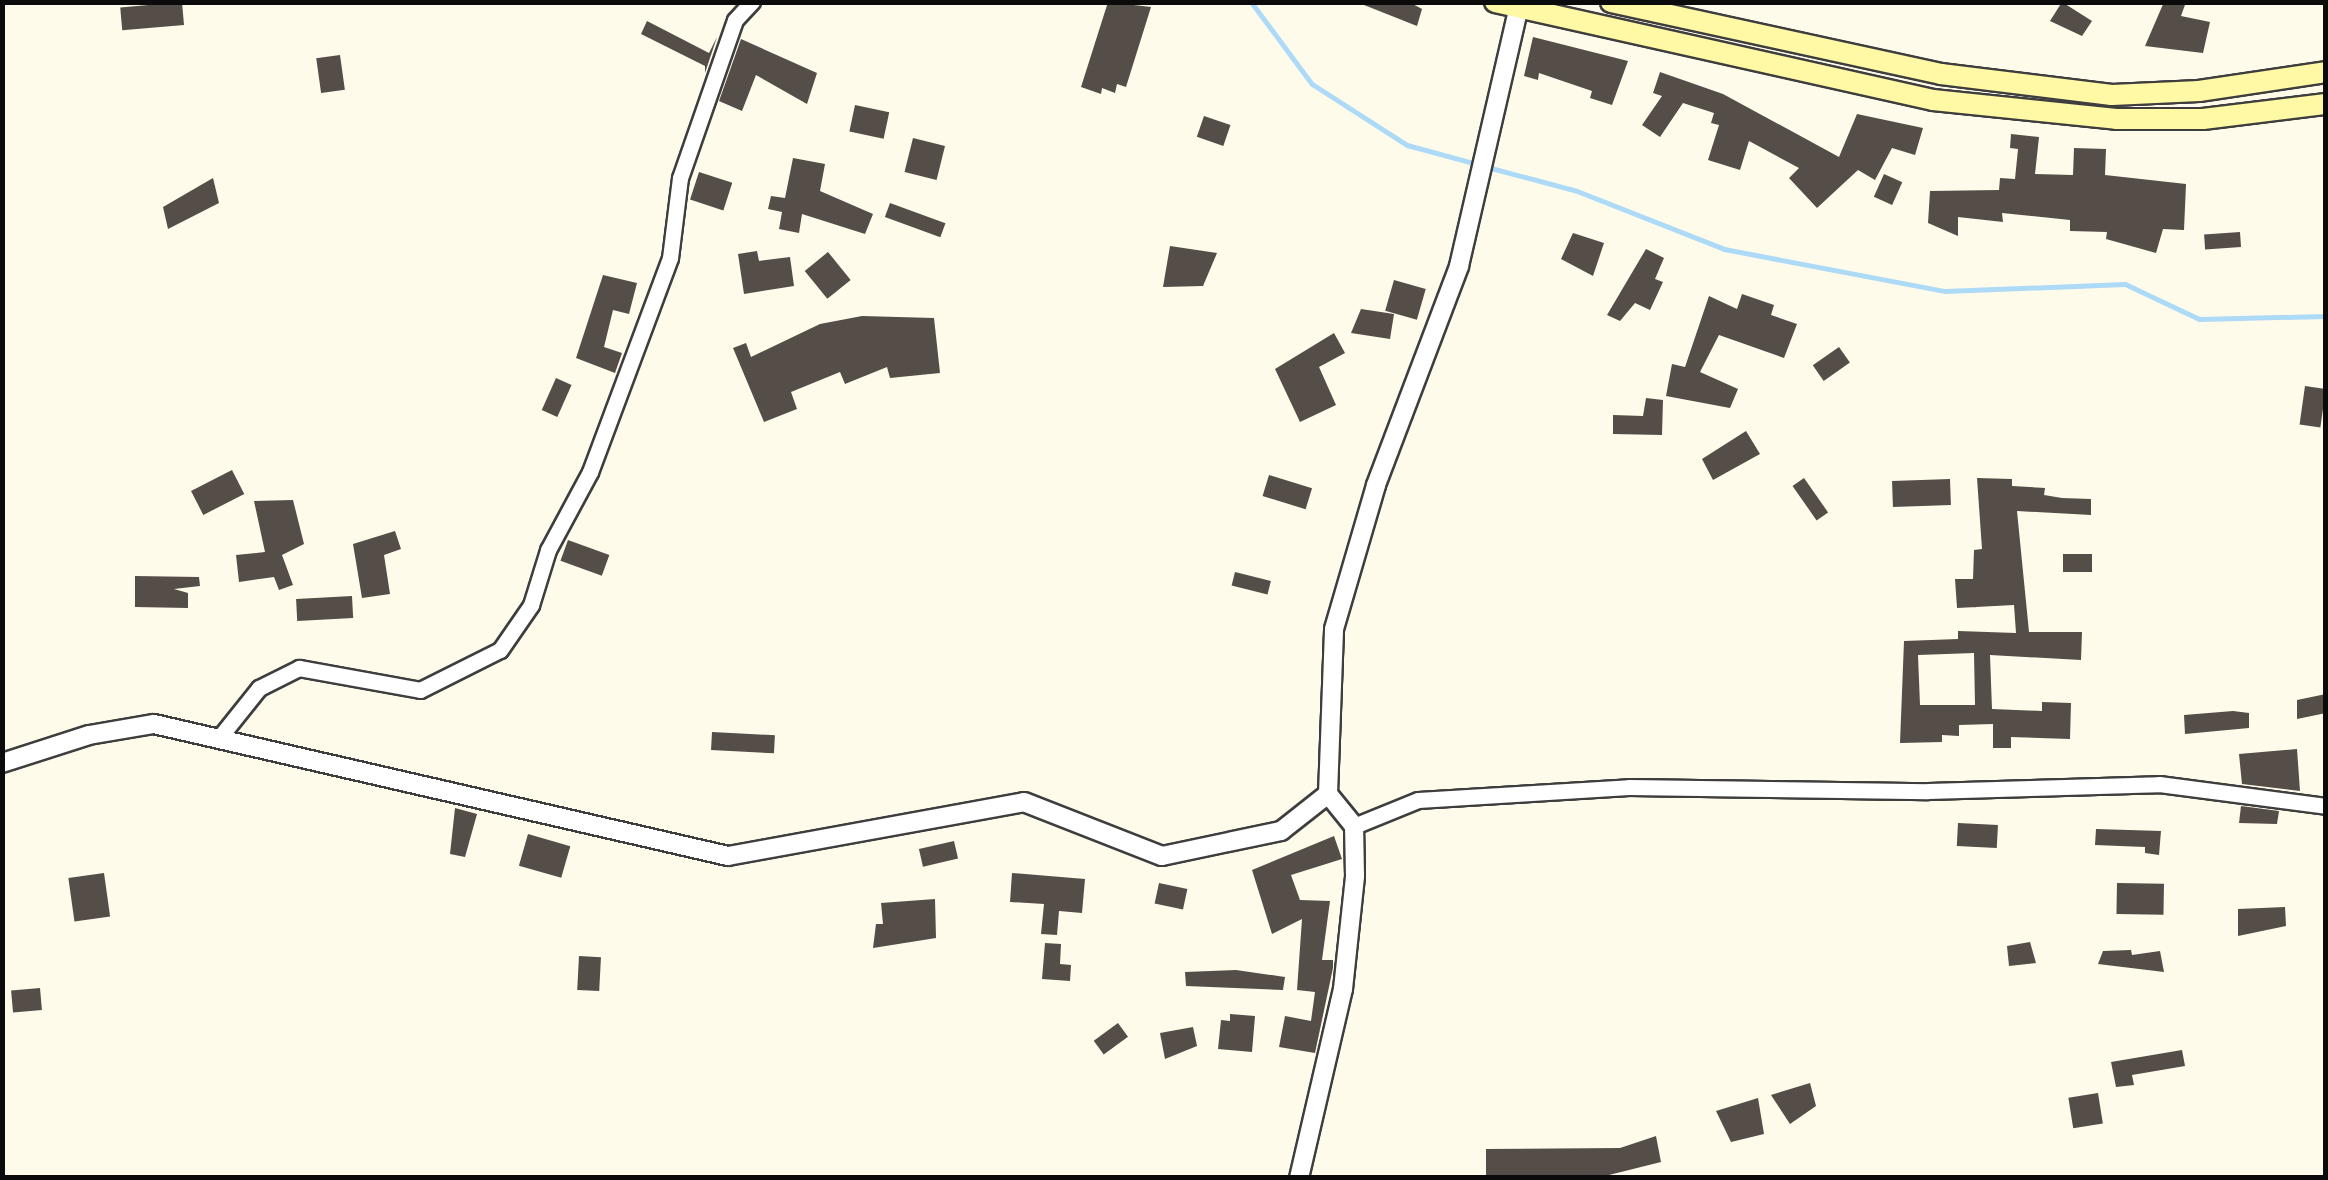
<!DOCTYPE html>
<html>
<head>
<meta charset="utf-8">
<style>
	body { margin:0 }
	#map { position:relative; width:2328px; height:1180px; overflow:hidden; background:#fffbea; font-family:"Playfair Display",serif }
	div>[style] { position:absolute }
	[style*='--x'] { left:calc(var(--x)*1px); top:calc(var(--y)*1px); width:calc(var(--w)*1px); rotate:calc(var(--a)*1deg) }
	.stream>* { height:5px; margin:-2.5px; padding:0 2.5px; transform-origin:2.5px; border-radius:2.5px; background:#addaf7 }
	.building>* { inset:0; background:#544d48; transform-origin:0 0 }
	.roads { filter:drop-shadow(2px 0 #3e3e3e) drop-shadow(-2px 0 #3e3e3e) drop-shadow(0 2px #3e3e3e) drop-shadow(0 -2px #3e3e3e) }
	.minor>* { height:15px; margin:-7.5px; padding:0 7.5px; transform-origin:7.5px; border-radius:7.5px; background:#fff }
	.tertiary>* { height:18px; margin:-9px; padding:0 9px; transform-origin:9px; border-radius:9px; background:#fff }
	.secondary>* { height:20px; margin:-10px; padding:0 10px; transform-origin:10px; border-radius:10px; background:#fff8a5 }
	span { translate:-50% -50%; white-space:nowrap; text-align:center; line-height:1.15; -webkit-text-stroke:10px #fff; paint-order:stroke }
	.frame { position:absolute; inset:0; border:5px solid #0b0b0b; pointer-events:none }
</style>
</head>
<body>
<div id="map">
	<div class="stream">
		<i style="--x:1251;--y:2;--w:102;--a:53.4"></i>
		<i style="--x:1312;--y:84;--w:113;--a:32.7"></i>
		<i style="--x:1407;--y:145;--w:73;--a:15.2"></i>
		<i style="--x:1487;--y:167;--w:93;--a:14.9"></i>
		<i style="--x:1577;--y:191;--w:158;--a:21.5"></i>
		<i style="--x:1724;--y:249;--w:225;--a:10.8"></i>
		<i style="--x:1945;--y:291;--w:180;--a:-2.2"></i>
		<i style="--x:2125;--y:284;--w:82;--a:25.3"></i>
		<i style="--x:2199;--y:319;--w:127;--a:-1.4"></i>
	</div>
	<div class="building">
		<i style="left:182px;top:2px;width:23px;height:62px;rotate:85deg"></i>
		<i style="clip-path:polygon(1108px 2px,1151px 7px,1126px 87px,1117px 84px,1115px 93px,1102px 88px,1101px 94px,1081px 87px)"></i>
		<i style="clip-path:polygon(1409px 2px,1422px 9px,1417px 26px,1364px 5px)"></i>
		<i style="clip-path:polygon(2062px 2px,2092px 21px,2082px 36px,2050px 21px)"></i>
		<i style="clip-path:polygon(2164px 2px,2186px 2px,2181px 16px,2210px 22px,2203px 53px,2145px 46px)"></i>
		<i style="clip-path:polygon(647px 21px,709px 53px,717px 37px,705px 73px,705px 66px,641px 34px)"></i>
		<i style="clip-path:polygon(1533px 37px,1628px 61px,1612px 105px,1590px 98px,1592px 91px,1539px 73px,1538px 80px,1524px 76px)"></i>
		<i style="clip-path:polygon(741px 39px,817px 73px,807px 104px,756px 75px,742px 111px,719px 101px)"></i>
		<i style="left:340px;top:55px;width:35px;height:24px;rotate:82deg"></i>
		<i style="clip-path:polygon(1660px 72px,1723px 94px,1839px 157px,1857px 114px,1923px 128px,1915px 155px,1892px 148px,1875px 180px,1858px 170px,1817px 208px,1789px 178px,1799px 168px,1749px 141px,1740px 170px,1708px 160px,1719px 125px,1711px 123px,1714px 113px,1683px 103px,1660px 137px,1642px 125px,1662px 96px,1653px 93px)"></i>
		<i style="left:855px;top:105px;width:35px;height:27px;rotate:12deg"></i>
		<i style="left:1204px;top:116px;width:28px;height:22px;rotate:19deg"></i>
		<i style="clip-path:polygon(2011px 134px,2039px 137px,2035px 174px,2073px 175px,2074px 148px,2106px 149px,2105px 175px,2186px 184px,2184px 230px,2163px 229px,2156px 253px,2106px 239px,2107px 232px,2070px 231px,2070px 220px,2002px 213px,2003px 222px,1958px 217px,1958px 236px,1928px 223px,1930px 191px,1999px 190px,2000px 178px,2015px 179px,2018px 149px,2010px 148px)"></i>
		<i style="left:913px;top:138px;width:33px;height:35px;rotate:14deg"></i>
		<i style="clip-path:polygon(793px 158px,825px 164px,820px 191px,873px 214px,865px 234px,802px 214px,799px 233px,779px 229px,782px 212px,768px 209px,771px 196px,785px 198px)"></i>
		<i style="left:699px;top:172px;width:35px;height:29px;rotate:18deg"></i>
		<i style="left:1884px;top:174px;width:20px;height:25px;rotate:24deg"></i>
		<i style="clip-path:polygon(213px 178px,219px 203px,168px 229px,163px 207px)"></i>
		<i style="left:890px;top:203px;width:59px;height:15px;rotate:20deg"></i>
		<i style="left:2240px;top:232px;width:15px;height:36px;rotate:86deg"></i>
		<i style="clip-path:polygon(1573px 233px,1604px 243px,1593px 276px,1561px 259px)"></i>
		<i style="clip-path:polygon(1170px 246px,1217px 253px,1203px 286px,1163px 287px)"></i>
		<i style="clip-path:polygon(1646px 249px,1664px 258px,1655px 279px,1663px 282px,1650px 310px,1635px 303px,1620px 321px,1607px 315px)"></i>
		<i style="clip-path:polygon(757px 251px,759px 261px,790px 257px,794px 286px,744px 294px,738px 254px)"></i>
		<i style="left:828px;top:252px;width:36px;height:30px;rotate:51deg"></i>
		<i style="clip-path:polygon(603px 275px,637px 283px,629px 314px,613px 310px,604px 347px,622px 353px,615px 373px,576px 358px)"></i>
		<i style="left:1394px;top:280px;width:33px;height:32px;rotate:16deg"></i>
		<i style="clip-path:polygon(1742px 294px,1774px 305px,1771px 315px,1797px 324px,1784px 358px,1719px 335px,1700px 372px,1738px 389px,1730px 408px,1666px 396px,1672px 364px,1685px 367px,1709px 296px,1737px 309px)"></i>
		<i style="clip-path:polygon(1361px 309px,1394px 314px,1390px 339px,1351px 333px)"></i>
		<i style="clip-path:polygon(862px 316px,934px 318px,940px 373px,890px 378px,887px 367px,845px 384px,840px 372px,791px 392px,797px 409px,764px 422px,733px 348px,746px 343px,751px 357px,820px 324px)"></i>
		<i style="clip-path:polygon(1334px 333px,1345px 353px,1319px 367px,1336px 405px,1300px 422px,1275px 369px)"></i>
		<i style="left:1839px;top:347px;width:19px;height:32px;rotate:55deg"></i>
		<i style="left:556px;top:378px;width:17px;height:35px;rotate:24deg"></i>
		<i style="left:2305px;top:386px;width:21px;height:39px;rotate:8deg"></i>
		<i style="clip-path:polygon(1646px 398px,1663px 400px,1662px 435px,1613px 434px,1613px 415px,1643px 416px)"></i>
		<i style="clip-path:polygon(1746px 431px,1760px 454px,1713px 480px,1702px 459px)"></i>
		<i style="left:232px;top:470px;width:27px;height:46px;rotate:63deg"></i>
		<i style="left:1269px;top:475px;width:45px;height:22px;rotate:17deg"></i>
		<i style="left:1804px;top:478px;width:42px;height:14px;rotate:55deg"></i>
		<i style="clip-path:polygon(evenodd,1977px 478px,2012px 479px,2012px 486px,2045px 488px,2044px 495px,2062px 498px,2091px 499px,2091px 515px,2017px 511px,2029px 632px,2082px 632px,2081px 660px,1990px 655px,1992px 709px,2042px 711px,2042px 702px,2071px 703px,2070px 739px,2011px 737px,2011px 748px,1993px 748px,1993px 724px,1959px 725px,1959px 736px,1942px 735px,1942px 742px,1900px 743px,1904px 641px,1958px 639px,1958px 631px,2016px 633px,2014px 605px,1957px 608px,1955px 579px,1973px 579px,1974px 550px,1982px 549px,1977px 478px,1974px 653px,1975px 705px,1920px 705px,1918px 655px,1974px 653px)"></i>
		<i style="left:1950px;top:479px;width:26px;height:58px;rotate:88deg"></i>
		<i style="clip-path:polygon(293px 500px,304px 544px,282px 555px,293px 585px,279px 590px,274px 577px,239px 582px,236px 555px,265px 552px,254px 501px)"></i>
		<i style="clip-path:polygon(395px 531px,401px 549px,384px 555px,390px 594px,362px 598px,353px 544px)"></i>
		<i style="left:568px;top:540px;width:44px;height:22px;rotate:20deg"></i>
		<i style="left:2092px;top:554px;width:18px;height:29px;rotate:90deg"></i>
		<i style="left:1235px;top:572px;width:37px;height:14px;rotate:14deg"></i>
		<i style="clip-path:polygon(135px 576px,199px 577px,200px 586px,174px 589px,188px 593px,188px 608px,135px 607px)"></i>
		<i style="left:352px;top:596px;width:22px;height:56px;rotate:87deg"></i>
		<i style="clip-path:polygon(2326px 694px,2326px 713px,2297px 719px,2297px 700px)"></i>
		<i style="clip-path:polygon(2233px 711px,2249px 713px,2249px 728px,2185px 734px,2184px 715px)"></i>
		<i style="left:712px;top:732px;width:63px;height:18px;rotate:3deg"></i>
		<i style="clip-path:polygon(2297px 749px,2300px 791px,2242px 784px,2239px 754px)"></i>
		<i style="clip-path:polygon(2241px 806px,2279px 811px,2277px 824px,2239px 823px)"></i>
		<i style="clip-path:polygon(455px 808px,477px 814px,465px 857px,450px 854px)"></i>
		<i style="left:1958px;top:823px;width:40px;height:23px;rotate:3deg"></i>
		<i style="clip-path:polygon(2096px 829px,2161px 831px,2159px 855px,2145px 853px,2145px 847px,2095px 845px)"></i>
		<i style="left:528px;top:834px;width:44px;height:33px;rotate:16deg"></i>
		<i style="clip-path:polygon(1334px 836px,1342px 859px,1291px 875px,1300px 900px,1330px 901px,1322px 960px,1333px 960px,1333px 968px,1315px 1053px,1279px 1047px,1285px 1016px,1311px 1021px,1315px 992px,1297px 990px,1302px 919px,1272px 934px,1252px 870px)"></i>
		<i style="left:954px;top:841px;width:18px;height:36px;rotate:77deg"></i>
		<i style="left:104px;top:873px;width:44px;height:36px;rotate:82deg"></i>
		<i style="clip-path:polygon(1012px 873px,1085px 879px,1082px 913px,1059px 911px,1057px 935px,1041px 934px,1044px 904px,1010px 902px)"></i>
		<i style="left:1159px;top:883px;width:29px;height:21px;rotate:12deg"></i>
		<i style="left:2117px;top:883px;width:47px;height:31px;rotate:1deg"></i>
		<i style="clip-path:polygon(935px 899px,936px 938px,873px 948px,876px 924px,883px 924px,881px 903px)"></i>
		<i style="clip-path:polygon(2285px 907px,2286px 926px,2238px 936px,2238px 909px)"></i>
		<i style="clip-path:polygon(2030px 942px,2036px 963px,2009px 966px,2007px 946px)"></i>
		<i style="clip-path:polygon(1045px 943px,1061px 944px,1060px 964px,1071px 965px,1070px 981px,1042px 979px)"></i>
		<i style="clip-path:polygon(2131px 950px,2132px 955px,2160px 951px,2164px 972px,2098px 964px,2103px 951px)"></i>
		<i style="left:579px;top:956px;width:22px;height:34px;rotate:3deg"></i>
		<i style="clip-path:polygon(1236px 970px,1285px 977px,1283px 990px,1186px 986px,1185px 972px)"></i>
		<i style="left:40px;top:988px;width:22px;height:29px;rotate:85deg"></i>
		<i style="clip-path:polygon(1230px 1014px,1255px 1016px,1252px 1052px,1218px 1049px,1221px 1020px,1230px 1021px)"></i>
		<i style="left:1118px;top:1023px;width:17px;height:30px;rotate:54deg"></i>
		<i style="clip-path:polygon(1193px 1027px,1197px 1046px,1165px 1059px,1160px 1033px)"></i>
		<i style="clip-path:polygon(2182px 1050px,2185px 1066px,2132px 1075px,2134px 1085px,2116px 1087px,2111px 1062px)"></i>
		<i style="clip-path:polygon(1810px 1083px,1816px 1106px,1790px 1124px,1771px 1095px)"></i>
		<i style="left:2098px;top:1093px;width:31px;height:30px;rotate:81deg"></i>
		<i style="clip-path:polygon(1758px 1098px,1764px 1134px,1731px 1142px,1716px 1111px)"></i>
		<i style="clip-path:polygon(1656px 1136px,1661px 1162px,1605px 1176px,1486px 1178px,1486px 1149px,1620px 1148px)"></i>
	</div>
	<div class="roads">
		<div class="minor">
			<i style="--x:219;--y:738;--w:64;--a:-51.3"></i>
			<i style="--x:259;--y:688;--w:45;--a:-26.6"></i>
			<i style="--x:299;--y:668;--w:123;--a:10.3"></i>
			<i style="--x:420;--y:690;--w:89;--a:-26.6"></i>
			<i style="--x:500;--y:650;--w:55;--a:-55.4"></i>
			<i style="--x:531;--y:605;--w:58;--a:-72.8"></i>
			<i style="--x:548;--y:550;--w:89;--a:-61.7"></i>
			<i style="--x:590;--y:472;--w:228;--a:-69.5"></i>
			<i style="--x:670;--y:258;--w:81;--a:-82.9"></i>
			<i style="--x:680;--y:178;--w:167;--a:-70.8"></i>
			<i style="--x:735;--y:20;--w:25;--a:-47"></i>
			<i style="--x:1354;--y:826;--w:69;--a:-22.1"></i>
			<i style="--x:1418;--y:800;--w:211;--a:-3.5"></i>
			<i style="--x:1629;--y:787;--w:299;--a:0.8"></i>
			<i style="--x:1928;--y:791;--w:231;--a:-1.7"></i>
			<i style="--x:2159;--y:784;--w:168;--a:7.5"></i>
		</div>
		<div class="tertiary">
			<i style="--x:2;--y:763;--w:91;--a:-17.8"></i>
			<i style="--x:89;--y:735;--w:66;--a:-9.6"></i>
			<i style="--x:154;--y:724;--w:589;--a:12.95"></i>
			<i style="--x:728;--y:856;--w:301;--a:-10.3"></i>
			<i style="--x:1024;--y:802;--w:148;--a:21.4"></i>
			<i style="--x:1162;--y:856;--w:122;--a:-11.9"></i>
			<i style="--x:1281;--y:831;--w:60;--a:-38.2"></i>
			<i style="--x:1328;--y:794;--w:165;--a:-87.9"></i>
			<i style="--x:1334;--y:629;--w:150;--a:-73.7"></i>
			<i style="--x:1376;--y:485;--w:234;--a:-69.2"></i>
			<i style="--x:1459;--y:266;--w:271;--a:-77"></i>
			<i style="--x:1299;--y:1178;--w:194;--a:-76.9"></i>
			<i style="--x:1343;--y:989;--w:114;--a:-83.9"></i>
			<i style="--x:1355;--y:876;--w:50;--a:-91.1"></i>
			<i style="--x:1354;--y:826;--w:41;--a:-129.1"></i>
		</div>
		<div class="secondary">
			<i style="--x:1495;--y:2;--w:449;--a:12.6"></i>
			<i style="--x:1933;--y:100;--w:184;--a:5.9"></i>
			<i style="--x:2116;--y:119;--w:87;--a:0"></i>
			<i style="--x:2203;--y:119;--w:124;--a:-7"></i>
			<i style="--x:1611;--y:2;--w:338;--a:12.3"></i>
			<i style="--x:1941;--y:74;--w:172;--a:7"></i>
			<i style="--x:2112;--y:95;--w:87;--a:-2.6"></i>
			<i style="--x:2199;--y:91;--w:128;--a:-8.5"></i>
		</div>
	</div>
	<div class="frame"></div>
</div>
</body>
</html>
